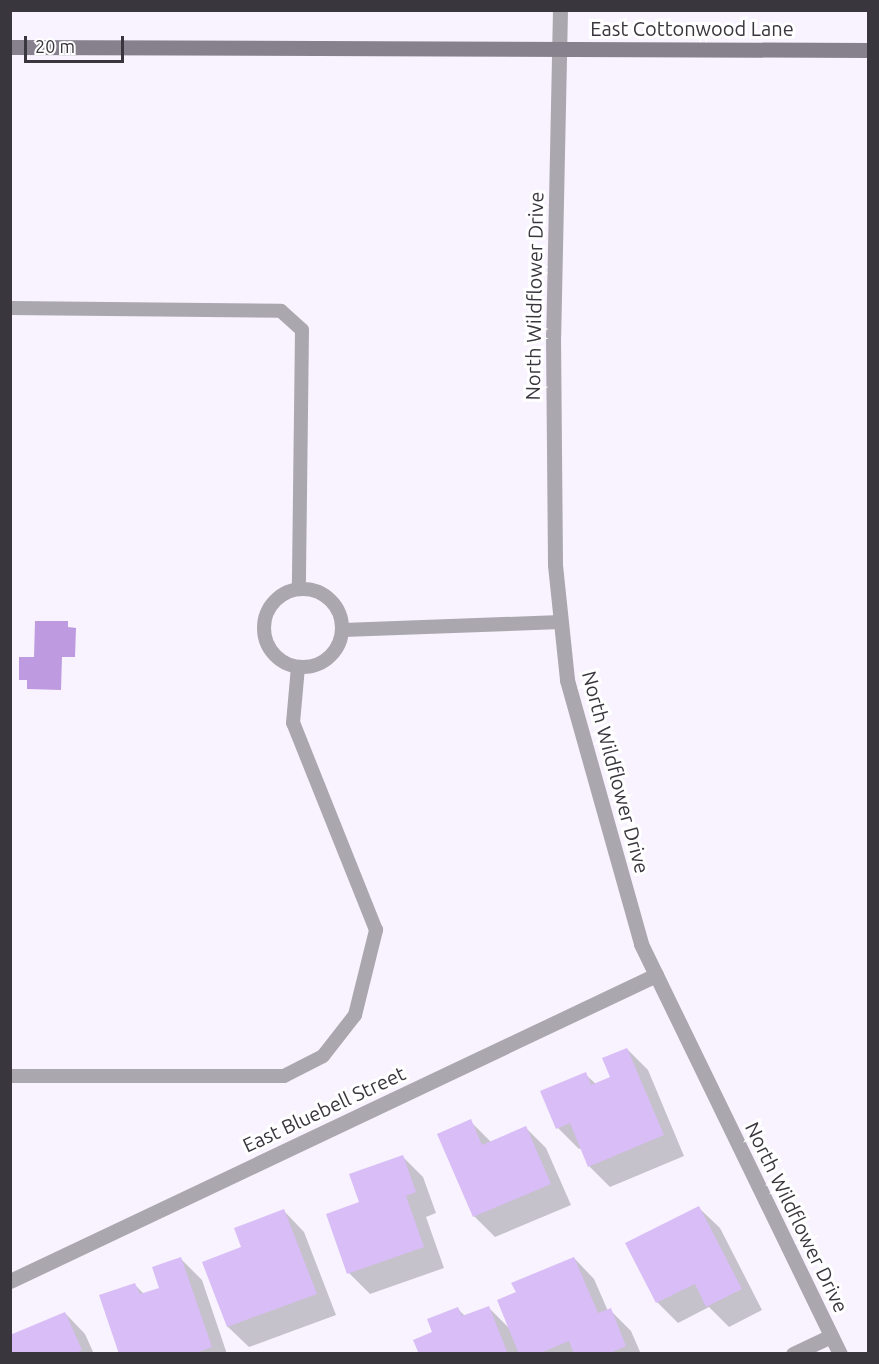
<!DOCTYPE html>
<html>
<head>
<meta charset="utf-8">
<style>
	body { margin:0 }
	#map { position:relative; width:879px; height:1364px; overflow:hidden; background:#f8f3fe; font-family:Ubuntu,sans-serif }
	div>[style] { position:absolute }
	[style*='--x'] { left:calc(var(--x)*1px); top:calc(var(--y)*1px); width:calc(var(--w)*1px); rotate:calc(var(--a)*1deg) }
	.water>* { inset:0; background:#be9ae0 }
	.shadow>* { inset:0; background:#0003 }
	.building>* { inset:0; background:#d9bdf6 }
	.lane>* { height:14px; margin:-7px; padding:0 7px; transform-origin:7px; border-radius:7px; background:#aba7af }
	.lane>.ring { margin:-7px; padding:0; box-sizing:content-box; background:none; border:14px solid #aba7af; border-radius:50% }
	.street>* { height:15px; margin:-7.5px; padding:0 7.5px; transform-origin:7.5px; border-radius:7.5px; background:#aba7af }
	.secondary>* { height:15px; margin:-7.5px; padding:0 7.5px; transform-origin:7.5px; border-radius:7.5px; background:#87818d }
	span { translate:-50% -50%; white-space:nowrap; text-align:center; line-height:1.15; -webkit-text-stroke:6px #fff; paint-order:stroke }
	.street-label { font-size:20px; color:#3a363e }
	.frame { position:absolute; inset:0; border:12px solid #3a363e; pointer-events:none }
	.scale { position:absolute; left:24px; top:36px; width:100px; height:27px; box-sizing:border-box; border:3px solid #3a363e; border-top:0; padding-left:8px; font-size:18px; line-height:21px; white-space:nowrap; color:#3a363e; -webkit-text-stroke:4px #fff; paint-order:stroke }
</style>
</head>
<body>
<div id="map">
	<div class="water">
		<i style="clip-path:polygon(35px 621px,68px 621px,68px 627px,76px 628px,75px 657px,62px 657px,61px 690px,27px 689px,27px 680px,19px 680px,19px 657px,34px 657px)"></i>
	</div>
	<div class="shadow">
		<i style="clip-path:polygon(627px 1049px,648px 1070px,684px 1156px,610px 1187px,589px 1166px,582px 1148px,579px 1149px,558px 1128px,585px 1074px,596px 1084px,612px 1078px)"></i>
		<i style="clip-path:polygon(470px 1121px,491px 1142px,525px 1127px,546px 1148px,571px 1205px,495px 1237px,474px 1216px)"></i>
		<i style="clip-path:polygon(402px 1156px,423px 1177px,436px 1213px,426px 1217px,444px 1268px,370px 1294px,349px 1273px,361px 1203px)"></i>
		<i style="clip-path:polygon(699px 1208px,720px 1228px,762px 1310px,729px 1327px,709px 1307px,678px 1323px,657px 1302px,627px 1243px)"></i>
		<i style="clip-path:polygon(284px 1211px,304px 1232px,336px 1315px,249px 1347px,228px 1327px,204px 1263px,243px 1248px)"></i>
		<i style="clip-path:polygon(574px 1258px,594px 1279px,608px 1311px,610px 1310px,631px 1331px,641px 1354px,420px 1354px,434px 1333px,458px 1309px,465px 1316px,488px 1307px,511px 1330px,518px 1293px)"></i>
		<i style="clip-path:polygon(181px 1259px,202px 1280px,227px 1354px,121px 1354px,135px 1285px,144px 1294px,161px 1288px)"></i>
		<i style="clip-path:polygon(65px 1313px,85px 1334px,94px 1354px,10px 1354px)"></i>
	</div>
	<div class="building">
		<i style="clip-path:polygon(627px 1048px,664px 1135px,588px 1167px,570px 1123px,556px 1129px,540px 1091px,586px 1072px,591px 1085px,610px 1077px,602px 1058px)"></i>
		<i style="clip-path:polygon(471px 1119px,482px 1145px,526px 1126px,551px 1184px,473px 1217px,437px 1134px)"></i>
		<i style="clip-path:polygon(403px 1155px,416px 1192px,406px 1196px,424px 1247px,347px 1274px,326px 1214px,359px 1202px,349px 1174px)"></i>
		<i style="clip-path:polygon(699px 1206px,742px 1289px,706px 1307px,695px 1284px,656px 1303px,625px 1243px)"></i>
		<i style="clip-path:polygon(284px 1209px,317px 1294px,227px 1327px,202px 1262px,241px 1247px,234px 1228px)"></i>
		<i style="clip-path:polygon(181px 1257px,212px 1347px,193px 1354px,119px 1354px,99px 1295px,135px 1283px,140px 1294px,159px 1288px,152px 1267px)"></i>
		<i style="clip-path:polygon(574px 1257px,598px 1313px,611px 1308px,626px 1346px,608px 1354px,574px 1354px,569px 1341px,538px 1354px,519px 1354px,497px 1300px,516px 1292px,511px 1283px)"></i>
		<i style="clip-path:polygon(489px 1306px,508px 1354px,419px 1354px,413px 1340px,432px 1332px,427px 1319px,458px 1307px,462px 1316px)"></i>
		<i style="clip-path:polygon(65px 1312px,82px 1350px,75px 1354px,10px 1354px,10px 1335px)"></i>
	</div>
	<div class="lane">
		<i style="--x:10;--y:308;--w:271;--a:0.6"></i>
		<i style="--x:281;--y:311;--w:28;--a:42"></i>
		<i style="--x:302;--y:330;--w:259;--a:90.7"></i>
		<i class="ring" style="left:264px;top:589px;width:64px;height:64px"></i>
		<i style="--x:343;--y:630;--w:218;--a:-2.1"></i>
		<i style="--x:10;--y:1076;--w:274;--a:0"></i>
		<i style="--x:284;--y:1076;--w:44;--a:-27.1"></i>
		<i style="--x:323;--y:1056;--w:52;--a:-52"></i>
		<i style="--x:355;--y:1015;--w:88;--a:-76.1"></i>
		<i style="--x:376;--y:930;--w:223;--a:-111.8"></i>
		<i style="--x:293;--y:723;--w:56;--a:-84.9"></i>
	</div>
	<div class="street">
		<i style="--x:560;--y:10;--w:325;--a:91.2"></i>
		<i style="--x:553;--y:335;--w:230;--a:89.5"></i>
		<i style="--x:555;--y:565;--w:116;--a:84"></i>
		<i style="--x:567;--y:680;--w:274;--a:74.3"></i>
		<i style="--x:641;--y:944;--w:456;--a:64.1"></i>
		<i style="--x:10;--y:1281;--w:715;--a:-25.35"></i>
		<i style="--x:793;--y:1354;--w:42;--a:-25.3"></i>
	</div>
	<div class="secondary">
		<i style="--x:10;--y:47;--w:858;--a:0.2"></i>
	</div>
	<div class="street-label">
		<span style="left:692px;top:28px">East Cottonwood Lane</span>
		<span style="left:534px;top:296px;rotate:-89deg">North Wildflower Drive</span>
		<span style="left:616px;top:772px;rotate:75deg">North Wildflower Drive</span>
		<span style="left:324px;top:1109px;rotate:-25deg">East Bluebell Street</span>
		<span style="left:797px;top:1217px;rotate:64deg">North Wildflower Drive</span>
	</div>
	<div class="frame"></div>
	<div class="scale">20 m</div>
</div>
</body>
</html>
